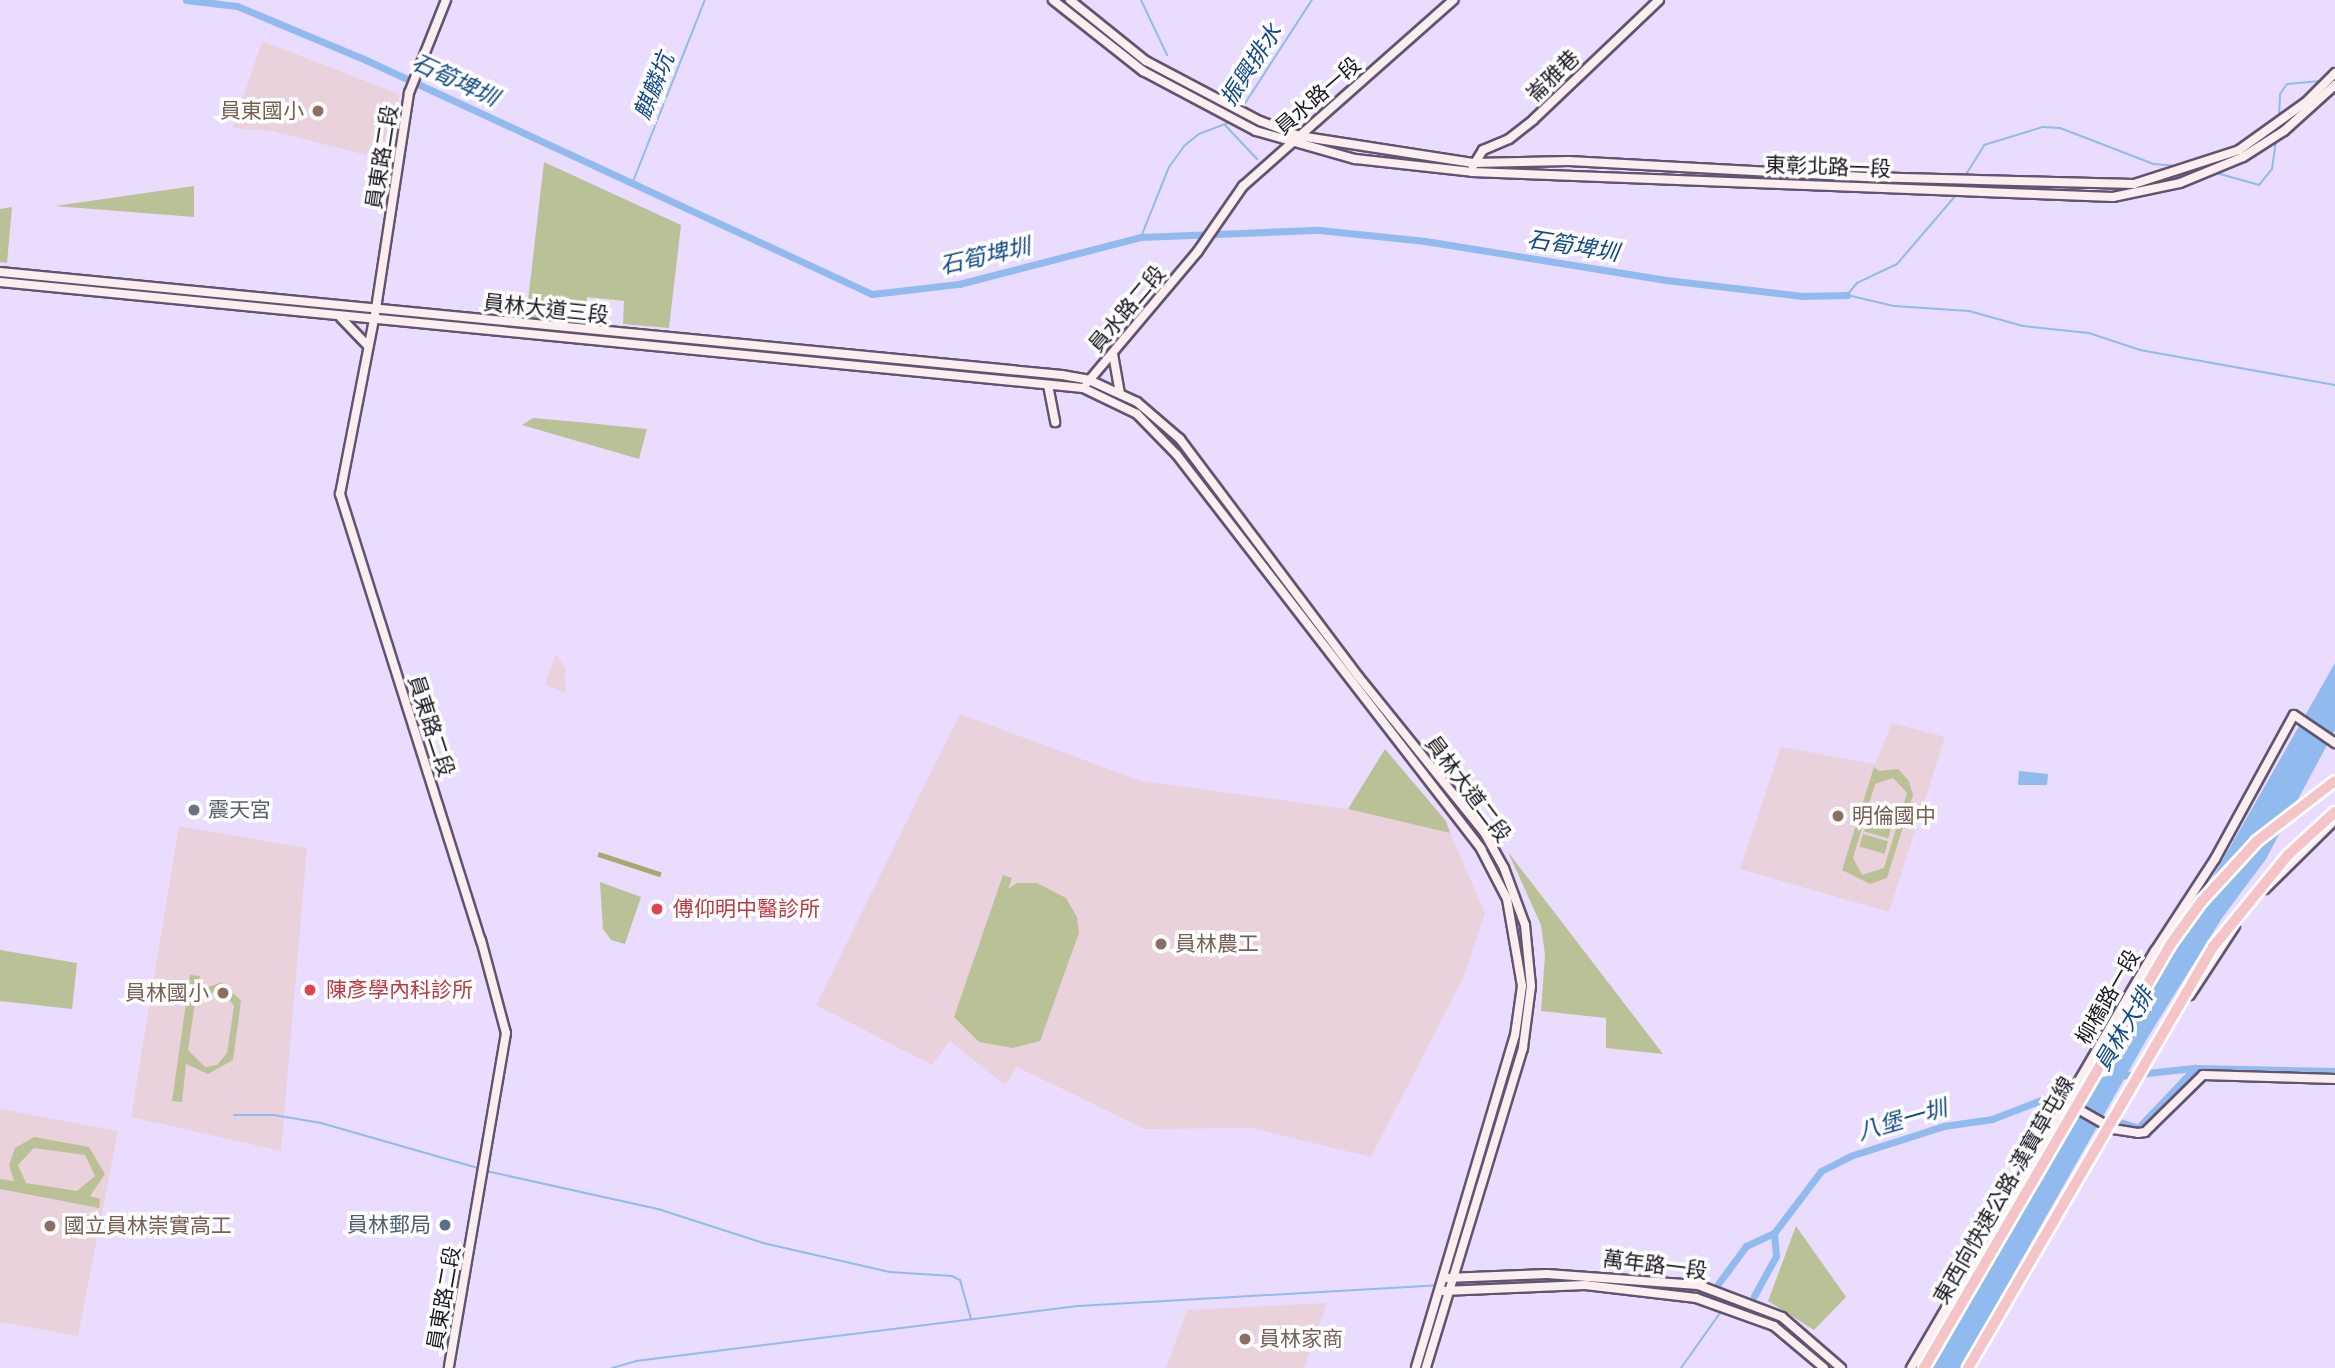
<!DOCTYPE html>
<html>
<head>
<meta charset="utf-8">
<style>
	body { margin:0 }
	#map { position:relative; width:2335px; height:1368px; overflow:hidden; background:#e9dcfe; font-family:Jost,"Noto Sans TC",sans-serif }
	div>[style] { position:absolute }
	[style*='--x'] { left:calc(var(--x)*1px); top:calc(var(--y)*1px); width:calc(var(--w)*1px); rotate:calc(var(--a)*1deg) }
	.education>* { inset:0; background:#e9d2dc }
	.green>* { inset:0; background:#bbc196; transform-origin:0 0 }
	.forest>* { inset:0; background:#a2ab6a; transform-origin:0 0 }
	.water>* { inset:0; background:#91baee }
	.stream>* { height:2px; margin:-1px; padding:0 1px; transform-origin:1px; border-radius:1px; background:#91baee }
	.canal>* { height:7px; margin:-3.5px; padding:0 3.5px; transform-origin:3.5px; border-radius:3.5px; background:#91baee }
	.roads { filter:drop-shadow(2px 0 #605471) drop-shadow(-2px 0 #605471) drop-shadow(0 2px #605471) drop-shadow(0 -2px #605471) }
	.secondary>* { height:8px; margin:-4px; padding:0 4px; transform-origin:4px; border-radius:4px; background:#fcedee }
	.bridges { filter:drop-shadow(2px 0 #fff) drop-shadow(-2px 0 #fff) drop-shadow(0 2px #fff) drop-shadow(0 -2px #fff) }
	.highway-bridge>* { height:10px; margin:-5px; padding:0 5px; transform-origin:5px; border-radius:5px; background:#f4c4c8 }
	.dots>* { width:19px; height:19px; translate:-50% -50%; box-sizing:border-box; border:4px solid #fff; border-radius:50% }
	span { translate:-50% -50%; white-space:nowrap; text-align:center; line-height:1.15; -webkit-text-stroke:7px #fff; paint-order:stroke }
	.street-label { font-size:21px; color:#1a1521 }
	.education-label { font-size:21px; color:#785e54 }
	.right { translate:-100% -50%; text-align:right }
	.left { translate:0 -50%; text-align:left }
	.worship-label { font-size:21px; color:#5b616d }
	.health-label { font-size:21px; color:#be3a42 }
	.service-label { font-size:21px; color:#4e5e75 }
	.water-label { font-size:23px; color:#124987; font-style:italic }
</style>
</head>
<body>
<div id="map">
	<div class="education">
		<i style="clip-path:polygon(262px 41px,399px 94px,393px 147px,366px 155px,272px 131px,233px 128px)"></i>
		<i style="clip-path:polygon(556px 654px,565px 668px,566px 693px,545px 685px)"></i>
		<i style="clip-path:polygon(960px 714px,1141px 781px,1348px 809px,1450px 833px,1485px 913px,1464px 976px,1371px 1157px,1251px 1128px,1145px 1129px,1017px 1067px,1005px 1085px,950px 1041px,932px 1065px,816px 1005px)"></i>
		<i style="clip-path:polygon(1892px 723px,1945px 737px,1889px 912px,1740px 869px,1781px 747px,1875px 764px)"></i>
		<i style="clip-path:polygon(179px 826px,307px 848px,281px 1151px,131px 1117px)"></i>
		<i style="clip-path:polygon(0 1109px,118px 1131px,78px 1336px,0 1322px)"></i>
		<i style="clip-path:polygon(1327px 1303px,1304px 1368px,1166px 1368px,1187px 1310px)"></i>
	</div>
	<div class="green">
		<i style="clip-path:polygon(544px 162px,681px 225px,669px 328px,623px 324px,624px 301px,587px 297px,584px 322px,526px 318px)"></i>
		<i style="clip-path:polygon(194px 186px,194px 217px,55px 206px)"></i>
		<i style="clip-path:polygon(12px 207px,7px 263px,0 262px,0 209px)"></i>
		<i style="clip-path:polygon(533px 418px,578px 422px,647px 429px,639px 459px,522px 425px)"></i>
		<i style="clip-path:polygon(1385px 749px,1446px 821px,1450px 833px,1348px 809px)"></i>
		<i style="clip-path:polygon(evenodd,1874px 767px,1879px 771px,1898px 769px,1909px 781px,1913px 795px,1887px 878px,1870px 884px,1842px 870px,1874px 767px,1893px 778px,1907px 793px,1884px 868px,1862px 875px,1853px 858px,1875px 784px,1893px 778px)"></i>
		<i style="left:1868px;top:818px;width:25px;height:14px;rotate:16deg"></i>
		<i style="left:1863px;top:834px;width:26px;height:13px;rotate:16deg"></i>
		<i style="clip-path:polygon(1508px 852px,1663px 1054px,1606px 1048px,1606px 1018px,1541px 1011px,1545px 955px,1541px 925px)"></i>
		<i style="clip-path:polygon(1003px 875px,1012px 878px,1008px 889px,1017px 883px,1037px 883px,1066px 898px,1077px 917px,1079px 933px,1040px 1041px,1013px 1048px,979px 1042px,954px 1017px)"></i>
		<i style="clip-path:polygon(600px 882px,641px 897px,625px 944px,611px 940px,603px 929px)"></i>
		<i style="clip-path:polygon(0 950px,77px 963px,72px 1009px,0 1001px)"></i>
		<i style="clip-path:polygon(evenodd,190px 975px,200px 976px,197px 991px,222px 982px,241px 1001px,233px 1060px,208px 1074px,186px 1064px,182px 1102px,172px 1101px,190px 975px,216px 991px,224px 993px,234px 1006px,227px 1053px,217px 1065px,205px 1067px,188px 1050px,195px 1003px,216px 991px)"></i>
		<i style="clip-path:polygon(evenodd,34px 1137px,89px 1147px,105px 1174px,90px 1196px,100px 1199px,99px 1208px,0 1189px,0 1179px,14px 1181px,9px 1165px,15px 1148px,34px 1137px,34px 1148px,85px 1155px,95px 1176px,77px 1191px,26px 1183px,18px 1165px,34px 1148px)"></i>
		<i style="clip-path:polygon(1796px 1226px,1846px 1297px,1814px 1330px,1768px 1301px)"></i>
	</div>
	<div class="forest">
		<i style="left:599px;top:852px;width:66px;height:5px;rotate:18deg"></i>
	</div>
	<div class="water">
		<i style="clip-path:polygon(2335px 663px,2335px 730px,2266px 859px,2222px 918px,2148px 1037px,1960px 1368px,1933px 1368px)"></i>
		<i style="clip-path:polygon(2019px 771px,2048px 774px,2047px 785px,2018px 785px)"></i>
	</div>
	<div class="stream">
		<i style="--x:1141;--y:0;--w:61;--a:64.7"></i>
		<i style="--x:1242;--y:108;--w:129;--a:-57.1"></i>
		<i style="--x:2279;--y:116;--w:22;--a:-87"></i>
		<i style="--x:2280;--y:94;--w:12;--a:-55"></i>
		<i style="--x:2287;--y:84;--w:37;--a:-5"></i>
		<i style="--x:1225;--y:125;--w:47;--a:46.7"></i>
		<i style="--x:2193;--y:168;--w:11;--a:10"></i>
		<i style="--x:2213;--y:172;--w:48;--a:15.8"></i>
		<i style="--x:2259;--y:185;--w:21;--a:-51"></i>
		<i style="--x:2272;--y:169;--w:30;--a:-82"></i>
		<i style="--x:1965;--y:176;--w:36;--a:-58"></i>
		<i style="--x:1984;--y:145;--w:62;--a:-17"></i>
		<i style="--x:2043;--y:127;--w:17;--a:3"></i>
		<i style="--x:2060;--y:128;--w:101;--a:21"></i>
		<i style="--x:2154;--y:164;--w:23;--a:5"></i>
		<i style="--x:632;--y:184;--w:198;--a:-68.4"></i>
		<i style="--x:1957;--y:194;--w:92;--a:130.6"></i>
		<i style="--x:1897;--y:264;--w:44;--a:154.6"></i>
		<i style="--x:1857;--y:283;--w:16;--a:130"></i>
		<i style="--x:1847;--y:295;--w:48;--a:13.2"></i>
		<i style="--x:1894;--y:306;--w:75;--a:3.8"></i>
		<i style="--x:1969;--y:311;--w:56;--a:15.5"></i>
		<i style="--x:2023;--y:326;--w:66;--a:6.1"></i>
		<i style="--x:2089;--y:333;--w:54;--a:18.4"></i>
		<i style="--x:2140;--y:350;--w:198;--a:10.2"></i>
		<i style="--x:1141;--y:237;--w:75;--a:-68.2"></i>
		<i style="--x:1169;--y:167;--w:26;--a:-54"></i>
		<i style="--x:1184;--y:146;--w:19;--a:-39"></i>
		<i style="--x:1199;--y:134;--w:36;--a:-21"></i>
		<i style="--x:234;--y:1115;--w:40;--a:0"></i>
		<i style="--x:274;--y:1115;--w:48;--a:9.7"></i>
		<i style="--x:321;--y:1123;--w:166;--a:16"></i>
		<i style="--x:486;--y:1171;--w:176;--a:12.5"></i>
		<i style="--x:658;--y:1209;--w:110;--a:17.9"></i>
		<i style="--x:763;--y:1243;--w:130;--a:12.9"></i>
		<i style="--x:890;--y:1272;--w:62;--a:3.7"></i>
		<i style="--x:952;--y:1276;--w:9;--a:27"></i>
		<i style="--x:960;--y:1280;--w:41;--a:74.2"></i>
		<i style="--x:1621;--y:1283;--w:99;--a:8.1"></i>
		<i style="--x:1456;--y:1284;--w:145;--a:-0.8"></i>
		<i style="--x:612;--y:1368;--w:25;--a:-16"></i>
		<i style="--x:636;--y:1361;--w:445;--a:-7.1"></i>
		<i style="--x:1078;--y:1306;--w:360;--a:-3.3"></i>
		<i style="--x:1681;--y:1368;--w:71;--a:-54.7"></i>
	</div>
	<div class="canal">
		<i style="--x:186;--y:0;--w:51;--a:6.7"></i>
		<i style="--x:237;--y:6;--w:140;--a:22.7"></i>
		<i style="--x:366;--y:60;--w:557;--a:24.82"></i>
		<i style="--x:872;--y:294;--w:88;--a:-6.6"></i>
		<i style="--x:959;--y:284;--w:188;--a:-14.5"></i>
		<i style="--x:1141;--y:237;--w:178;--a:-2.3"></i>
		<i style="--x:1319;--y:230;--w:107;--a:5.9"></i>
		<i style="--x:1425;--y:241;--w:244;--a:9.2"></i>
		<i style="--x:1666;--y:280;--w:137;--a:6.7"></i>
		<i style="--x:1802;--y:296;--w:45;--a:-1.3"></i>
		<i style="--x:2119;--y:1076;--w:75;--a:-6.1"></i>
		<i style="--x:2120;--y:1122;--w:19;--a:18"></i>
		<i style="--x:2138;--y:1128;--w:83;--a:-46.5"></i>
		<i style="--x:2195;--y:1068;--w:140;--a:1.2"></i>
		<i style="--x:1718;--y:1284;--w:47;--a:-53.6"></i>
		<i style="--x:1746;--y:1246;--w:31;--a:-25"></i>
		<i style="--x:1774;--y:1233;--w:78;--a:-52.8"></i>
		<i style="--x:1821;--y:1171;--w:33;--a:-27"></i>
		<i style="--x:1850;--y:1156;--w:99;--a:-17.7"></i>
		<i style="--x:1944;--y:1126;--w:49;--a:-8.3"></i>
		<i style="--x:1992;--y:1119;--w:66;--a:-21.2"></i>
		<i style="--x:2054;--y:1095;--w:17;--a:0"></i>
		<i style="--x:1754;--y:1296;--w:46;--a:-61.2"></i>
		<i style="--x:1776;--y:1256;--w:23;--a:-95"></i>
	</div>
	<div class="roads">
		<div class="secondary">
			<i style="--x:446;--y:0;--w:100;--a:111.7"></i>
			<i style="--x:409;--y:93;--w:219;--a:98.7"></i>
			<i style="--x:376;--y:309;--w:188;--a:101"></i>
			<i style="--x:340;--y:494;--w:468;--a:72.5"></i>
			<i style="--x:481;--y:940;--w:96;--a:75"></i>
			<i style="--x:506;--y:1033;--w:340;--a:99.7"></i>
			<i style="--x:1053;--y:0;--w:115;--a:38.3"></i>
			<i style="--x:1143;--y:71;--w:128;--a:28"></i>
			<i style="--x:1256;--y:131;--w:103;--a:15.8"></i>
			<i style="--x:1355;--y:159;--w:118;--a:6.3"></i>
			<i style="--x:1472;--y:172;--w:641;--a:2.23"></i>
			<i style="--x:2113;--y:197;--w:68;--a:-11.8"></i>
			<i style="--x:2180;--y:183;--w:68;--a:-22.4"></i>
			<i style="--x:2243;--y:157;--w:49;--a:-32.4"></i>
			<i style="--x:2284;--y:131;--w:69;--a:-42"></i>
			<i style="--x:1070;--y:0;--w:97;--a:38.8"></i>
			<i style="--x:1146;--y:61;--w:129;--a:27.8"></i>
			<i style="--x:1260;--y:121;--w:42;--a:21"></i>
			<i style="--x:1299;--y:136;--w:176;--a:8.8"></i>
			<i style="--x:1473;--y:163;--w:96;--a:-1.2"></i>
			<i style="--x:1569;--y:161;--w:296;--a:3.1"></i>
			<i style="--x:1865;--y:177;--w:269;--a:1.5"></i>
			<i style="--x:2134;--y:184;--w:110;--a:-17.9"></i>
			<i style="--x:2239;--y:150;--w:82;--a:-35.6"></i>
			<i style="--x:2306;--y:102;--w:41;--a:-45"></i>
			<i style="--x:1473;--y:166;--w:19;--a:-58"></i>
			<i style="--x:1483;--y:150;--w:28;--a:-23"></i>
			<i style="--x:1509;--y:139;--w:31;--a:-38"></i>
			<i style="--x:1533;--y:120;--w:174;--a:-43.6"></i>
			<i style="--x:0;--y:272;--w:1067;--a:5.54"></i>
			<i style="--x:1062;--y:375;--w:27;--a:10"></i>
			<i style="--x:1089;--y:380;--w:53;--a:24.6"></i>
			<i style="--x:1137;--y:402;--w:57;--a:40.7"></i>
			<i style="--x:1180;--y:439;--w:296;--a:53.1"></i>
			<i style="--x:1358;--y:676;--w:201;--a:51.1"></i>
			<i style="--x:1484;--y:832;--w:41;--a:60.9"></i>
			<i style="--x:1504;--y:868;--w:61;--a:69.8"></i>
			<i style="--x:1525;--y:925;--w:61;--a:84.4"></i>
			<i style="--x:1531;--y:986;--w:63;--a:97.4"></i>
			<i style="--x:1523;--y:1048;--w:334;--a:106.9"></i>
			<i style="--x:0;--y:282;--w:1088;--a:5.59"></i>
			<i style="--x:1083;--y:388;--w:60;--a:25.7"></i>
			<i style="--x:1137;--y:414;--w:57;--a:45.7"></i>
			<i style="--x:1177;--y:455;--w:498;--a:52.3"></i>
			<i style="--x:1481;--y:849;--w:56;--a:62.5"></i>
			<i style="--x:1507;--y:899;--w:88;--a:80.2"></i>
			<i style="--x:1522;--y:986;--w:49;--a:98.1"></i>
			<i style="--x:1515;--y:1035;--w:347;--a:106.6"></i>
			<i style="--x:341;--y:318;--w:39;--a:46"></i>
			<i style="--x:1113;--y:354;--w:40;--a:80"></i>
			<i style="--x:1087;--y:383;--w:172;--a:-49.9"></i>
			<i style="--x:1198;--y:251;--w:79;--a:-55.3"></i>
			<i style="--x:1243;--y:186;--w:281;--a:-41.5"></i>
			<i style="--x:1048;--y:385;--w:38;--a:79"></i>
			<i style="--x:2265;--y:889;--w:98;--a:-44.6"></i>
			<i style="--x:2190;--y:995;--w:82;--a:-56.9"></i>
			<i style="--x:2071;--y:1105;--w:48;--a:29.7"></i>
			<i style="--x:2113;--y:1129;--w:25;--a:9"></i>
			<i style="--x:2138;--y:1133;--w:7;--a:-8"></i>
			<i style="--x:2145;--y:1132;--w:81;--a:-44.5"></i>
			<i style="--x:2203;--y:1075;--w:132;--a:1.7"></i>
			<i style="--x:1446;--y:1278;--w:101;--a:-2.3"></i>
			<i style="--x:1547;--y:1274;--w:151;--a:4.2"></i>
			<i style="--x:1698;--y:1285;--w:90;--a:20.9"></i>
			<i style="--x:1782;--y:1317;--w:78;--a:40.8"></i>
			<i style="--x:1443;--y:1291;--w:142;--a:-2.4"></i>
			<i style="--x:1585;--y:1285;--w:112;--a:6.7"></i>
			<i style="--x:1696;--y:1298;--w:83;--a:19.7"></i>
			<i style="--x:1774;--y:1326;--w:65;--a:40"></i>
			<i style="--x:1911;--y:1368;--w:483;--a:-59.7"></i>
			<i style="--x:2155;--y:951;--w:110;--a:-56.9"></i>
			<i style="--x:2215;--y:859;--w:164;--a:-61.3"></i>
			<i style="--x:2294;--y:715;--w:50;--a:34.3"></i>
		</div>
	</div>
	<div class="bridges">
		<div class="highway-bridge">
			<i style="--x:1924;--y:1368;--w:489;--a:-59.8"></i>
			<i style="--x:2170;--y:945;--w:53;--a:-54.2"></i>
			<i style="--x:2201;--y:902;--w:83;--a:-47.4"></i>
			<i style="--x:2257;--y:841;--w:98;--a:-37.6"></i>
			<i style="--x:1968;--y:1368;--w:487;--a:-59.8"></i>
			<i style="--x:2213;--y:947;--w:119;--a:-50.8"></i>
			<i style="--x:2288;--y:855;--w:64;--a:-42.5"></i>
		</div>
	</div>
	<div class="dots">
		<i style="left:318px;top:111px;background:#8d6e63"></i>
		<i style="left:194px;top:810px;background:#6b7280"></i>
		<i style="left:1838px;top:816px;background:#8d6e63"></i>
		<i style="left:657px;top:909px;background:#e0444e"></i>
		<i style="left:1161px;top:944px;background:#8d6e63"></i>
		<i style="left:310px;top:990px;background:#e0444e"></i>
		<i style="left:223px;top:993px;background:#8d6e63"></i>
		<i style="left:445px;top:1225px;background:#5c6f8a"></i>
		<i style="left:50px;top:1226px;background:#8d6e63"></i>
		<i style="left:1245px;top:1339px;background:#8d6e63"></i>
	</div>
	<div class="street-label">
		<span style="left:1553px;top:76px;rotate:-44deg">崙雅巷</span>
		<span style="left:1318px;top:96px;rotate:-41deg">員水路一段</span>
		<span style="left:382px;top:157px;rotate:-81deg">員東路二段</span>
		<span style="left:1828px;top:167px;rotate:2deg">東彰北路一段</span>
		<span style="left:546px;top:309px;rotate:6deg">員林大道三段</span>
		<span style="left:1127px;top:309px;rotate:-50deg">員水路二段</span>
		<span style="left:431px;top:726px;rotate:72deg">員東路二段</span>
		<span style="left:1468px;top:789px;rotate:53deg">員林大道二段</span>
		<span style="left:2108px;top:997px;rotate:-60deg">柳橋路一段</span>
		<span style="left:2004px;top:1190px;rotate:-60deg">東西向快速公路 漢寶草屯線</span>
		<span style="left:1655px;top:1265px;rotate:7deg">萬年路一段</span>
		<span style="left:444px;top:1298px;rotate:-80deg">員東路二段</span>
	</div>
	<div class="education-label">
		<span class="right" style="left:304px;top:111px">員東國小</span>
		<span class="left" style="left:1852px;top:816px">明倫國中</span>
		<span class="left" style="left:1175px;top:944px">員林農工</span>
		<span class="right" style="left:209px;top:993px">員林國小</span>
		<span class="left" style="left:64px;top:1226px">國立員林崇實高工</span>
		<span class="left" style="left:1259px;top:1339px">員林家商</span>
	</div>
	<div class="worship-label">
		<span class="left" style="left:208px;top:810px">震天宮</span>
	</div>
	<div class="health-label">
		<span class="left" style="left:673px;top:909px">傅仰明中醫診所</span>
		<span class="left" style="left:326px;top:990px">陳彥學內科診所</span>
	</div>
	<div class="service-label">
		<span class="right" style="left:431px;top:1225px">員林郵局</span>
	</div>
	<div class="water-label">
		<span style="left:1251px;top:65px;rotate:-57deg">振興排水</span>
		<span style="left:455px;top:80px;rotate:25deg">石筍埤圳</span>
		<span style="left:654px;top:86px;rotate:-68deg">麒麟坑</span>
		<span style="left:1573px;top:246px;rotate:9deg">石筍埤圳</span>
		<span style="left:985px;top:256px;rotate:-13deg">石筍埤圳</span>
		<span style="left:2124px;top:1029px;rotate:-59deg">員林大排</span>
		<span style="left:1902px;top:1120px;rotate:-16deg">八堡一圳</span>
	</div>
</div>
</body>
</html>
